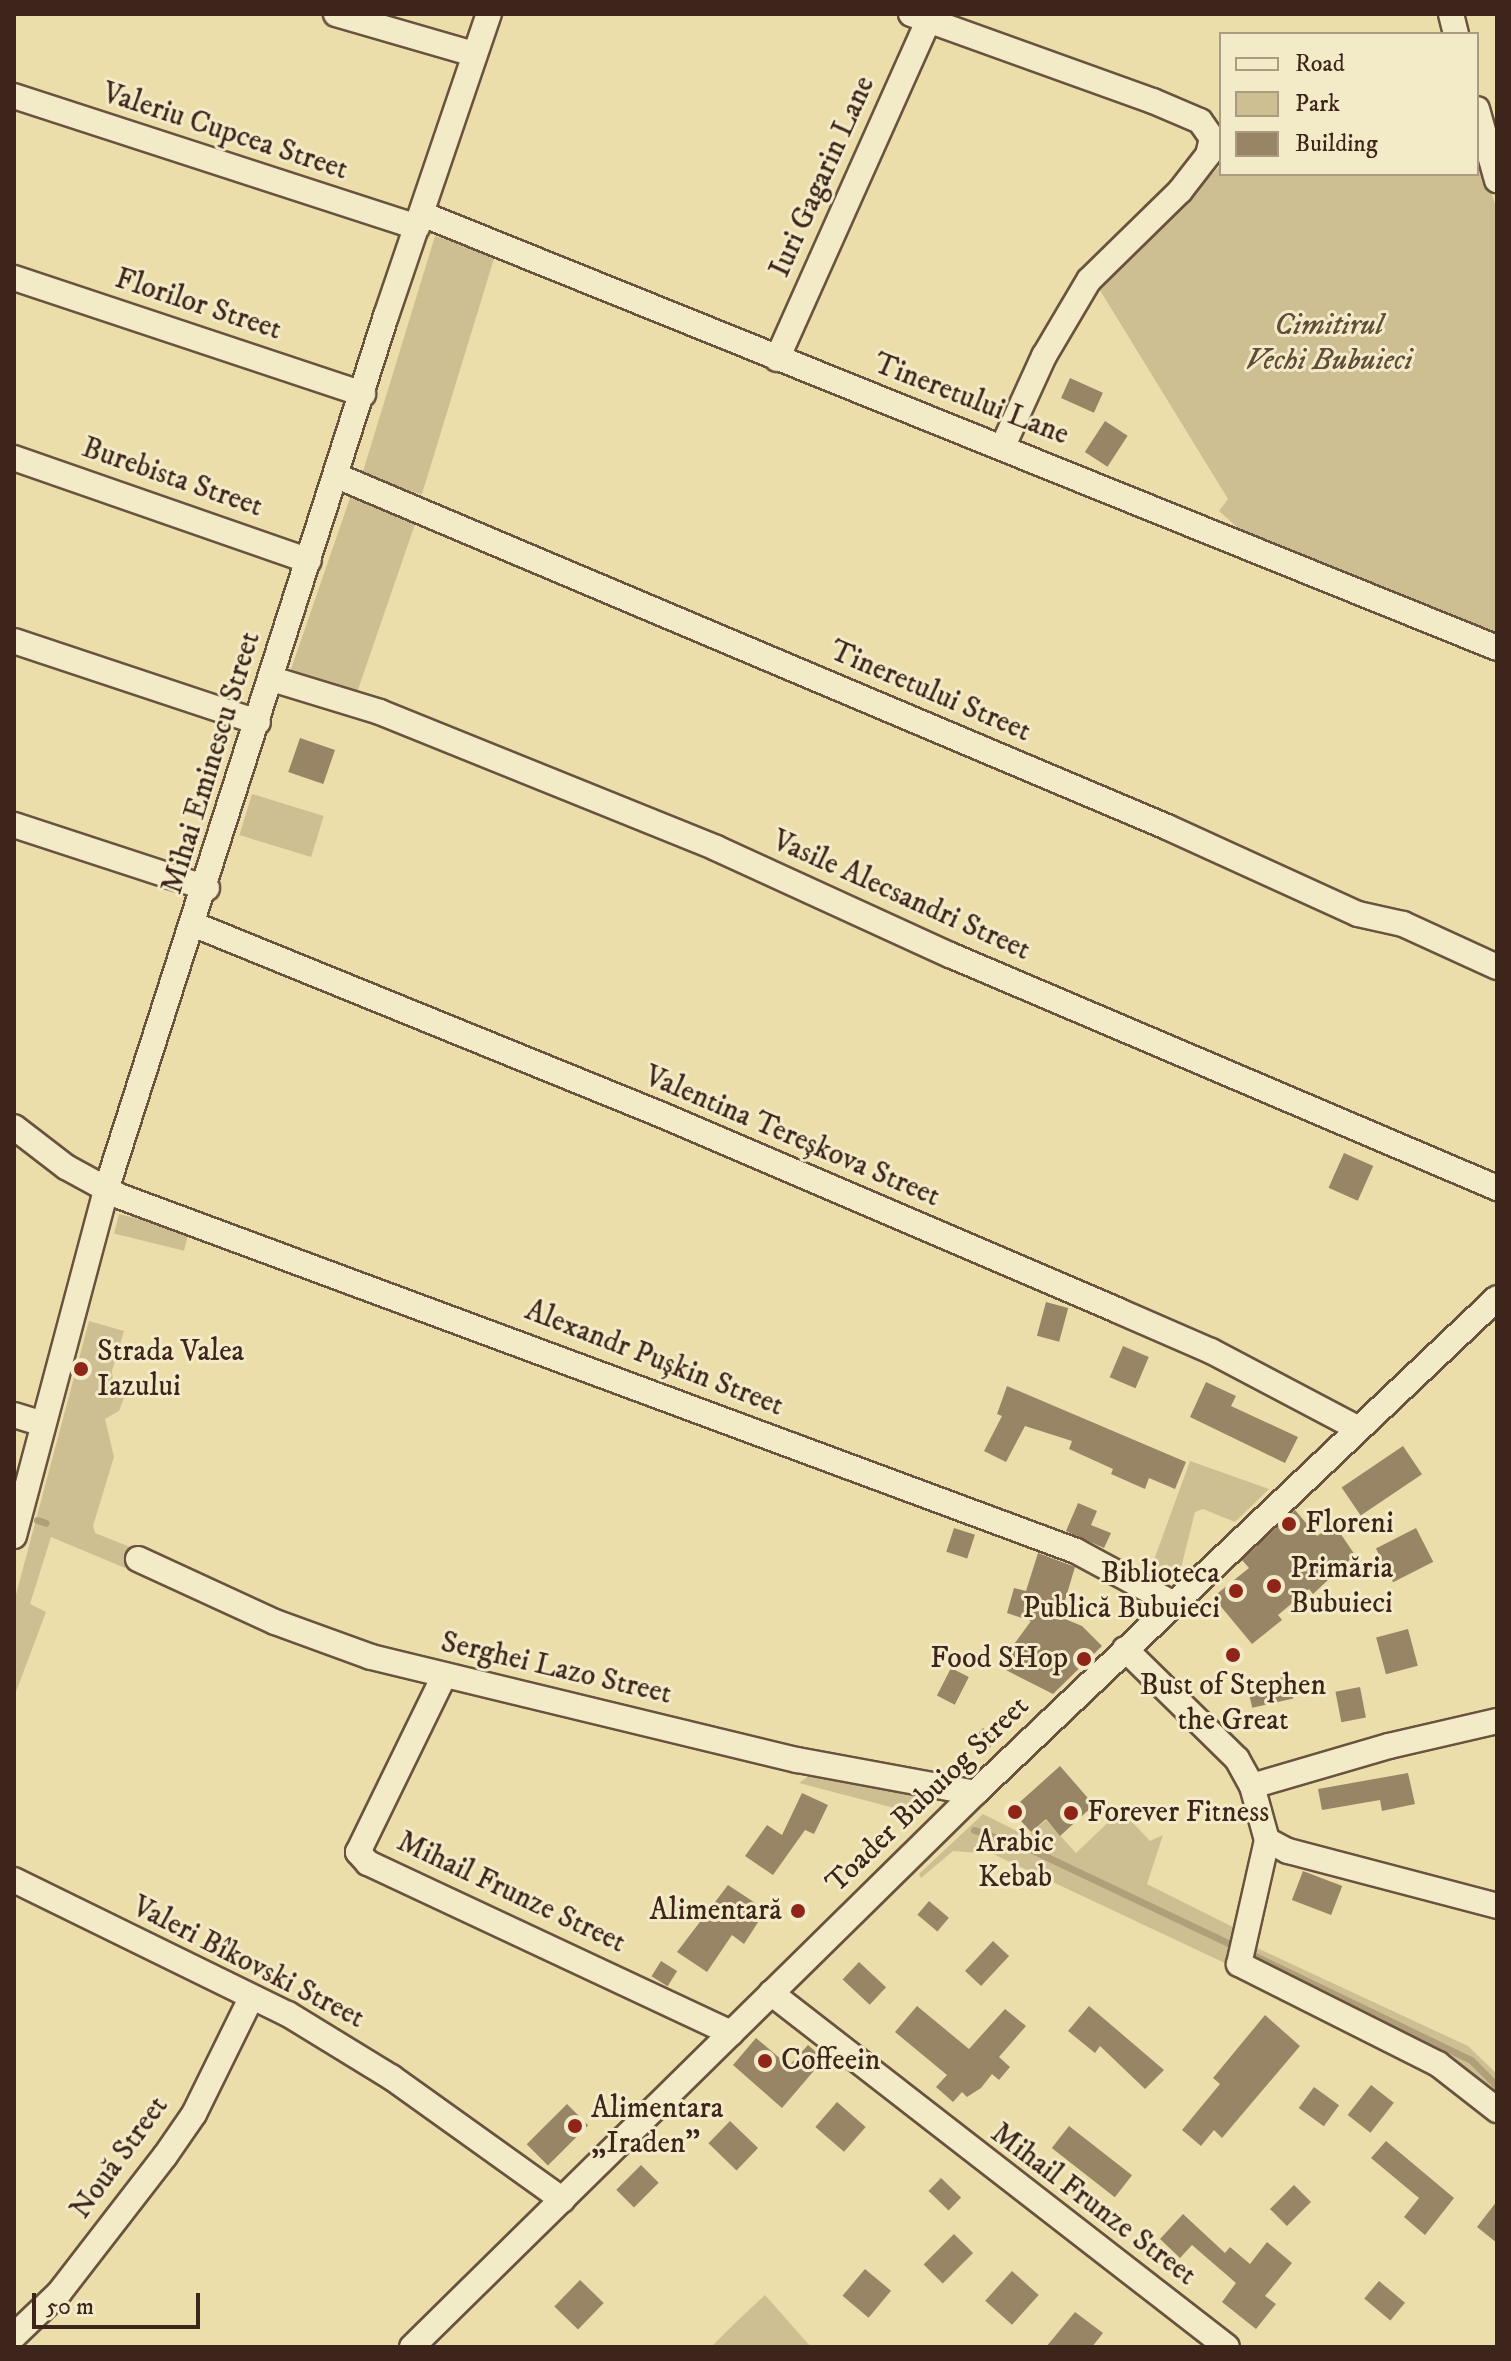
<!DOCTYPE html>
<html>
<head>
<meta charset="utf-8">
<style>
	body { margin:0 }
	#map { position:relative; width:1511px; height:2361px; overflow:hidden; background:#ecdeaa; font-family:"IM FELL DW Pica",serif }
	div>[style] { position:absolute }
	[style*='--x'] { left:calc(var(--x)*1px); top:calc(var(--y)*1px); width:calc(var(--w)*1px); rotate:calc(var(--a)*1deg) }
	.green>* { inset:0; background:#cebf92; transform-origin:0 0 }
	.stream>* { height:7px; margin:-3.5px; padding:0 3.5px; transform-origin:3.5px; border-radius:3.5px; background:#b09f79 }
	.building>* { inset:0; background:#988565; transform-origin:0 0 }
	.roads { filter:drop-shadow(2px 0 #69533f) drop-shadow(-2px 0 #69533f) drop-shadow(0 2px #69533f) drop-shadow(0 -2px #69533f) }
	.minor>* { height:24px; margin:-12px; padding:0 12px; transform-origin:12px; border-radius:12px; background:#f3eac8 }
	.dots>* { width:22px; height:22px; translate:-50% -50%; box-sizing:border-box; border:4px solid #f3eac8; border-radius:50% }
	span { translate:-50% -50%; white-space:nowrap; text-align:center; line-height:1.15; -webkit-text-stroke:6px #f3eac8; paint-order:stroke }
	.street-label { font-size:30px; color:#3d251b }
	.park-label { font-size:30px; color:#614c39; font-style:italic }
	.poi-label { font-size:30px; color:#3d251b }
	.left { translate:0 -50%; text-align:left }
	.right { translate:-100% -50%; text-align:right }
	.frame { position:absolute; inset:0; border:16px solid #3d251b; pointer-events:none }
	.legend { position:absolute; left:1219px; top:32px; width:260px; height:144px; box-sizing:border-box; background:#f3eac8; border:2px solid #aa9b83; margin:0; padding:10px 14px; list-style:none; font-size:24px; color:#3d251b }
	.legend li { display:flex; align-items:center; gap:16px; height:40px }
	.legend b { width:40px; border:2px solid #aa9b83 }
	.scale { position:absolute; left:32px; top:2293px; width:168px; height:36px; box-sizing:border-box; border:4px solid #3d251b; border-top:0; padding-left:10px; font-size:24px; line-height:28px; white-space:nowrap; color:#3d251b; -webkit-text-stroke:6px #f3eac8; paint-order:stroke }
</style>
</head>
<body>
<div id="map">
	<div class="green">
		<i style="clip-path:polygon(1477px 146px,1497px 211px,1497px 640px,1255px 543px,1219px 511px,1228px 499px,1098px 287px,1221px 165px,1221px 174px,1477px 174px)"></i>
		<i style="left:435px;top:236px;width:63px;height:251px;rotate:17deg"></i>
		<i style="left:351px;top:495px;width:70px;height:188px;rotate:19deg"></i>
		<i style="left:252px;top:794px;width:75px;height:43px;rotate:17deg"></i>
		<i style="left:119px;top:1214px;width:72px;height:20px;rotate:14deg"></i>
		<i style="clip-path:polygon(89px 1321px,124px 1331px,112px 1371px,113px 1382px,125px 1395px,119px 1411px,105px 1419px,114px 1457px,93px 1526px,95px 1533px,135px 1549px,125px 1568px,51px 1537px,30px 1604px,46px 1612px,14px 1697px,14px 1602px)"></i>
		<i style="clip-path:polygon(1190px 1461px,1269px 1489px,1235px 1522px,1203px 1509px,1195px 1512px,1180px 1572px,1151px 1568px)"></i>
		<i style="clip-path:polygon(810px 1775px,933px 1798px,905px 1830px,902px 1810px,799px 1783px)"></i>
		<i style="clip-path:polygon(1121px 1810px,1150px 1841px,1163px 1835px,1147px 1884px,1239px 1930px,1229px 1965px,993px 1854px,953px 1851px,921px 1878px,919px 1874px,983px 1814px,1027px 1836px,1046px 1820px,1076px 1853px)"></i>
		<i style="clip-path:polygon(1255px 1947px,1468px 2046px,1497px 2074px,1497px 2103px,1249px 1965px)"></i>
		<i style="clip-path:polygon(765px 2295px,811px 2347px,711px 2347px,734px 2324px)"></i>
	</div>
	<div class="stream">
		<i style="--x:37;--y:1520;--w:9;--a:18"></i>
		<i style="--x:974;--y:1830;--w:57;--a:18.4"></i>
		<i style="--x:1028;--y:1848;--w:224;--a:25.4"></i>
		<i style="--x:1255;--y:1956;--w:240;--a:25.7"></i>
		<i style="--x:1471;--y:2060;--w:37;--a:45"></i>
	</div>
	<div class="building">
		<i style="left:1070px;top:378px;width:36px;height:22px;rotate:24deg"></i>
		<i style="left:1105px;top:421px;width:27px;height:37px;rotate:33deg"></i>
		<i style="left:300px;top:738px;width:37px;height:36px;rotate:19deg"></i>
		<i style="left:1344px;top:1153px;width:32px;height:38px;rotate:24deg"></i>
		<i style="left:1046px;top:1302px;width:23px;height:35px;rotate:15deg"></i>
		<i style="left:1123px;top:1346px;width:28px;height:34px;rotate:23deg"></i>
		<i style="clip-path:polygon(1206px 1382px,1236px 1396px,1231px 1406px,1298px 1437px,1285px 1463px,1190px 1417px)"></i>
		<i style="clip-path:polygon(1007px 1386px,1186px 1462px,1175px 1489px,1149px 1478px,1145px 1489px,1111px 1474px,1113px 1469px,1069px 1449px,1072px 1441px,1025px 1426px,1006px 1462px,984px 1451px,1002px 1416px,997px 1414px)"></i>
		<i style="left:1403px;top:1446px;width:34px;height:74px;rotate:56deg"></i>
		<i style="clip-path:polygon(1078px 1503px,1097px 1511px,1091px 1525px,1111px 1533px,1104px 1548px,1066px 1531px)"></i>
		<i style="clip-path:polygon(1295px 1510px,1317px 1536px,1334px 1524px,1355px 1555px,1313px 1594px,1309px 1589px,1278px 1615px,1282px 1620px,1252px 1644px,1213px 1597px,1249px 1568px,1242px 1560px)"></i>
		<i style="left:954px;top:1528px;width:22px;height:25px;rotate:18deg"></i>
		<i style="left:1416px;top:1528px;width:38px;height:45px;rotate:63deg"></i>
		<i style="clip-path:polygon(1038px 1553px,1075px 1567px,1060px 1617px,1082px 1626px,1102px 1646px,1053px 1694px,998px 1666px,1031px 1621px,1007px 1613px,1014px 1588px,1026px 1591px)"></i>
		<i style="left:1408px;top:1629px;width:38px;height:33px;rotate:75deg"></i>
		<i style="left:951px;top:1668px;width:20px;height:31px;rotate:27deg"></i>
		<i style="left:1288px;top:1676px;width:23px;height:42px;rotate:77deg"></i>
		<i style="left:1360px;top:1687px;width:31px;height:25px;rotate:79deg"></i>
		<i style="left:983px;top:1728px;width:18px;height:22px;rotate:41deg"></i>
		<i style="clip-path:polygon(1060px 1766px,1094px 1805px,1060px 1836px,1046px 1819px,1031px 1832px,1011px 1810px)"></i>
		<i style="clip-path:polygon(1408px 1773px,1415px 1804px,1382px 1811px,1380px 1800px,1322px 1810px,1318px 1789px)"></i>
		<i style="clip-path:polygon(802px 1793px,828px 1805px,814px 1834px,805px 1830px,773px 1875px,745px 1856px,767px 1825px,782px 1835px)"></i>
		<i style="left:1303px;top:1871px;width:42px;height:31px;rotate:21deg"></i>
		<i style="clip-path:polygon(728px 1885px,766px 1910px,744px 1944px,732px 1935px,707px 1972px,677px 1952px)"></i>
		<i style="left:929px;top:1901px;width:26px;height:18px;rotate:40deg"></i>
		<i style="left:993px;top:1941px;width:22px;height:41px;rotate:43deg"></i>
		<i style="left:661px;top:1961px;width:19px;height:18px;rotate:32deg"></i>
		<i style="left:859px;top:1962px;width:37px;height:24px;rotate:43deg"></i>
		<i style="clip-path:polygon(917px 2006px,969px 2049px,1005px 2009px,1026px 2026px,999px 2057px,1010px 2067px,999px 2080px,992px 2074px,981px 2088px,967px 2097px,962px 2092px,953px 2102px,936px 2087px,947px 2075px,895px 2032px)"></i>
		<i style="clip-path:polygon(1089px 2006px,1164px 2070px,1145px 2089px,1100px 2046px,1095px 2053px,1068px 2031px)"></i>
		<i style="clip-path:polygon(1265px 2015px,1300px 2046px,1222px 2138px,1214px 2130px,1201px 2146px,1182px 2130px,1220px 2084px,1213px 2078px)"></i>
		<i style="clip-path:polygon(756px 2038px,789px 2066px,808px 2045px,824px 2059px,782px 2108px,733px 2065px)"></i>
		<i style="left:1371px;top:2085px;width:29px;height:38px;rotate:38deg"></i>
		<i style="left:1314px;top:2087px;width:31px;height:26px;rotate:36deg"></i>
		<i style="left:837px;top:2102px;width:38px;height:33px;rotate:41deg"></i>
		<i style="left:567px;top:2104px;width:30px;height:57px;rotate:45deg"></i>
		<i style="left:730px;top:2121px;width:39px;height:31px;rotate:44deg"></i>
		<i style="left:1069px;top:2126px;width:80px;height:28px;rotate:38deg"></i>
		<i style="clip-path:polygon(1386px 2141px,1454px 2198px,1425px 2235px,1404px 2217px,1419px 2198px,1371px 2158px)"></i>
		<i style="left:641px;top:2165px;width:25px;height:35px;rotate:45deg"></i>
		<i style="left:941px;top:2178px;width:28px;height:18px;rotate:44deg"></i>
		<i style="left:1294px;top:2185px;width:24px;height:34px;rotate:45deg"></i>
		<i style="clip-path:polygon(1497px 2201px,1497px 2243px,1477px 2227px)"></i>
		<i style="clip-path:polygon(1183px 2214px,1225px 2253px,1230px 2247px,1250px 2264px,1267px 2242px,1292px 2263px,1265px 2296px,1276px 2304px,1256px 2329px,1222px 2302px,1236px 2283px,1192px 2245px,1180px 2258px,1160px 2239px)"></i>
		<i style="left:954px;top:2234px;width:27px;height:43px;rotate:45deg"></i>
		<i style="left:865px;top:2269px;width:34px;height:35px;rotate:40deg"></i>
		<i style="left:1012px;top:2271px;width:36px;height:40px;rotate:42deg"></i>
		<i style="left:580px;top:2280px;width:33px;height:37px;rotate:44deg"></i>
		<i style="left:1379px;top:2281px;width:34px;height:23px;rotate:40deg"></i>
		<i style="clip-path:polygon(1075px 2312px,1103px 2333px,1092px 2347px,1046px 2347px)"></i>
	</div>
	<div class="roads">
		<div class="minor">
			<i style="--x:336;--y:14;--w:144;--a:16.2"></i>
			<i style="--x:911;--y:14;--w:257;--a:19.8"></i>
			<i style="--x:1153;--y:101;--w:51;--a:23.1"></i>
			<i style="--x:1200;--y:121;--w:21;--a:55"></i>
			<i style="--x:1212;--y:138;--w:17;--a:103"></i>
			<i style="--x:1208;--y:155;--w:46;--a:127.9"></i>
			<i style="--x:1180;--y:191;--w:127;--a:135.6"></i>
			<i style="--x:1089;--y:280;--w:88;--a:120.6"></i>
			<i style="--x:1044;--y:356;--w:99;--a:114.5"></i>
			<i style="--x:1451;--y:14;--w:21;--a:76"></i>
			<i style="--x:14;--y:96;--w:424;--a:18"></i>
			<i style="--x:1477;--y:109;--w:74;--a:74.3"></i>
			<i style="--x:422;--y:214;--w:1159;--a:21.98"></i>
			<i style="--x:14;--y:278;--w:368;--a:18.4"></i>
			<i style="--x:777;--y:359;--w:369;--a:-65.9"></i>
			<i style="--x:14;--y:458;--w:312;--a:19.2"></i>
			<i style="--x:337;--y:476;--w:901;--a:22.92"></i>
			<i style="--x:1167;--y:827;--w:210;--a:24.5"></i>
			<i style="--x:1358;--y:914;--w:46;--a:12.5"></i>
			<i style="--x:1403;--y:924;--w:103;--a:24.6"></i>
			<i style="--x:14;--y:641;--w:257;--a:18.4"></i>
			<i style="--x:272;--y:679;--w:113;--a:17"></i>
			<i style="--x:380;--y:712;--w:362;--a:22"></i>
			<i style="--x:716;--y:848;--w:257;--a:24.6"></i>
			<i style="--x:950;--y:955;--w:595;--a:23.07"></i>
			<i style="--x:14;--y:825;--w:203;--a:18.1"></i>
			<i style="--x:195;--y:925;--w:504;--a:22.14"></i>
			<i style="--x:662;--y:1115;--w:497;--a:23.2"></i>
			<i style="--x:1119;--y:1311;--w:100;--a:23.5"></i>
			<i style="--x:1211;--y:1351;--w:163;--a:27.8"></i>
			<i style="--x:14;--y:1127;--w:66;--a:37.6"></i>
			<i style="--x:66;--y:1167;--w:60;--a:28.7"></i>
			<i style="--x:119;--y:1196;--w:1021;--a:20.35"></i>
			<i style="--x:1076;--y:1551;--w:109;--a:28.4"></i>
			<i style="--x:14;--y:1415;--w:30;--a:17"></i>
			<i style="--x:14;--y:1536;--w:358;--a:-75.1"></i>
			<i style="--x:106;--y:1190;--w:918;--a:-72.24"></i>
			<i style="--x:386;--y:316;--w:319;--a:-71.2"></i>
			<i style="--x:138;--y:1559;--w:151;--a:24.7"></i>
			<i style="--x:275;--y:1622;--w:102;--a:20"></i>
			<i style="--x:371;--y:1657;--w:438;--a:13.6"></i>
			<i style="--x:797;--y:1760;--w:181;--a:10.5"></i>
			<i style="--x:1125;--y:1649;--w:157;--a:44.5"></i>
			<i style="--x:1237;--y:1759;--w:31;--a:61"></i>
			<i style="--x:1252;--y:1786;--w:56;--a:74.5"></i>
			<i style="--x:1267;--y:1840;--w:24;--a:28"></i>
			<i style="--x:1288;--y:1851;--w:216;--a:14.7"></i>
			<i style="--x:444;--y:1676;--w:196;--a:116"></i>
			<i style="--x:358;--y:1852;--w:15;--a:48"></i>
			<i style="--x:368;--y:1863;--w:401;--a:25.1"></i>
			<i style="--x:1252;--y:1786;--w:143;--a:-16.3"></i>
			<i style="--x:1389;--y:1746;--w:111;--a:-13"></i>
			<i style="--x:1267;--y:1840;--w:127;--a:102.7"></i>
			<i style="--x:1239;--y:1964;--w:223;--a:26.7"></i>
			<i style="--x:1438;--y:2064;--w:75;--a:37.9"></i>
			<i style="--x:14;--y:1880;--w:305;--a:26.1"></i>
			<i style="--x:288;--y:2014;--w:121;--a:31.5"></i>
			<i style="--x:391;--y:2077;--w:211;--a:35.6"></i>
			<i style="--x:771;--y:1993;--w:577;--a:37.82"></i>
			<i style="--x:14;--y:2336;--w:62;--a:-43.7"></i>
			<i style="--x:59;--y:2293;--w:173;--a:-52.3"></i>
			<i style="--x:165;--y:2156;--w:51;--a:-55.4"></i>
			<i style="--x:194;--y:2114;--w:129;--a:-63.8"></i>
			<i style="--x:412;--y:2347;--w:790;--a:-44.54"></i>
			<i style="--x:975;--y:1793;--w:719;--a:-43.48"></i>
		</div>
	</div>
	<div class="dots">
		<i style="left:81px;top:1369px;background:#8f2418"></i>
		<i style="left:1289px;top:1524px;background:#8f2418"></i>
		<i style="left:1274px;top:1586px;background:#8f2418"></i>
		<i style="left:1236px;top:1591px;background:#8f2418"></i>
		<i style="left:1233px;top:1655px;background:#8f2418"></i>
		<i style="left:1084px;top:1659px;background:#8f2418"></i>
		<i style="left:1015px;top:1812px;background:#8f2418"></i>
		<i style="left:1071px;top:1813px;background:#8f2418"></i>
		<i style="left:798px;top:1911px;background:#8f2418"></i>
		<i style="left:765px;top:2061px;background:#8f2418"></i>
		<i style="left:575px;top:2126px;background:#8f2418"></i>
	</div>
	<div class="street-label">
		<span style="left:225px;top:132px;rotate:18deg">Valeriu Cupcea Street</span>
		<span style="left:823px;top:177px;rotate:-66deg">Iuri Gagarin Lane</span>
		<span style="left:198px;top:305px;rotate:18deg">Florilor Street</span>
		<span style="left:971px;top:400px;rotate:21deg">Tineretului Lane</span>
		<span style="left:172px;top:478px;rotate:19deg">Burebista Street</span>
		<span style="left:930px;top:692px;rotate:23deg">Tineretului Street</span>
		<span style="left:212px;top:763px;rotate:-73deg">Mihai Eminescu Street</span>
		<span style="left:901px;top:896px;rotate:24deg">Vasile Alecsandri Street</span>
		<span style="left:792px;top:1137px;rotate:23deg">Valentina Tereșkova Street</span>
		<span style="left:654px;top:1359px;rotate:21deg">Alexandr Pușkin Street</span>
		<span style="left:556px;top:1669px;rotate:13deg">Serghei Lazo Street</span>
		<span style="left:928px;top:1795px;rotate:-44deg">Toader Bubuiog Street</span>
		<span style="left:511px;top:1893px;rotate:25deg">Mihail Frunze Street</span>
		<span style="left:248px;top:1963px;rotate:27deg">Valeri Bîkovski Street</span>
		<span style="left:120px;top:2158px;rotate:-54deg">Nouă Street</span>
		<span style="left:1093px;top:2205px;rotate:37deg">Mihail Frunze Street</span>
	</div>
	<div class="park-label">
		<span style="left:1329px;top:343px">Cimitirul<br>Vechi Bubuieci</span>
	</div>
	<div class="poi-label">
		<span class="left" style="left:97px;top:1369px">Strada Valea<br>Iazului</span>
		<span class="left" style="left:1305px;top:1524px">Floreni</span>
		<span class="left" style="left:1290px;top:1586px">Primăria<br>Bubuieci</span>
		<span class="right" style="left:1220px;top:1591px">Biblioteca<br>Publică Bubuieci</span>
		<span class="right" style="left:1068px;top:1659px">Food SHop</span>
		<span style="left:1233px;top:1703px">Bust of Stephen<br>the Great</span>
		<span class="left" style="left:1087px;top:1813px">Forever Fitness</span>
		<span style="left:1015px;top:1860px">Arabic<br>Kebab</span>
		<span class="right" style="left:782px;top:1911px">Alimentară</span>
		<span class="left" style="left:781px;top:2061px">Coffeein</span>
		<span class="left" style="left:591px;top:2126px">Alimentara<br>„Iraden”</span>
	</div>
	<div class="frame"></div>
	<ul class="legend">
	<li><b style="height:10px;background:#f3eac8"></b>Road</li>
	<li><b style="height:22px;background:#cebf92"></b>Park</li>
	<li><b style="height:22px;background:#988565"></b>Building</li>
	</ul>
	<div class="scale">50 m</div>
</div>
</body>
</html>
